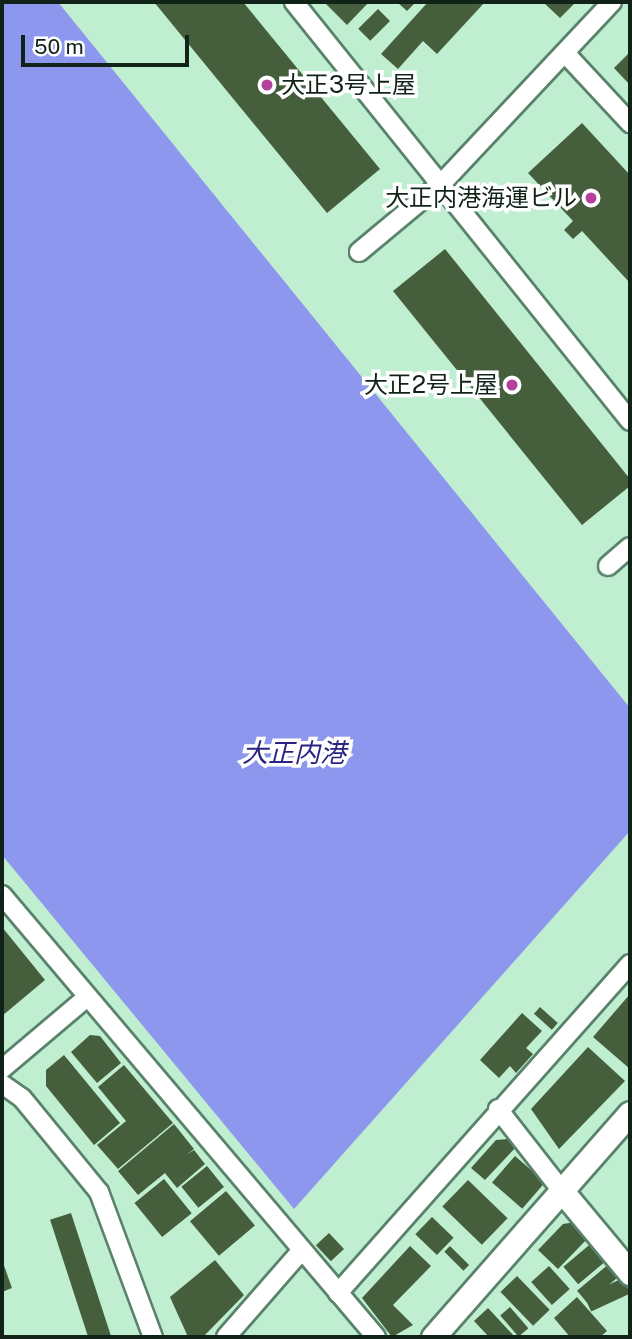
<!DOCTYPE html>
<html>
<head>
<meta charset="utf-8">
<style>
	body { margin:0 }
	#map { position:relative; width:632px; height:1339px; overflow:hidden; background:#c0eed1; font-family:"Public Sans","Noto Sans JP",sans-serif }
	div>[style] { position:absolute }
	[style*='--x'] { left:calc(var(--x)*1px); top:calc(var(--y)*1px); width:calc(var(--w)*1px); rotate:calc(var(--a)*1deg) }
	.water>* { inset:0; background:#8d97ed }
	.building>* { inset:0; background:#455e3c; transform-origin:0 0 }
	.roads { filter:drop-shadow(2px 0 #59836a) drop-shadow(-2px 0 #59836a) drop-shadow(0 2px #59836a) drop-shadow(0 -2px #59836a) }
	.minor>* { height:18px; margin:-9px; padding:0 9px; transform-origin:9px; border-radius:9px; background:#fff }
	.tertiary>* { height:23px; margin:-11.5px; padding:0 11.5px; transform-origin:11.5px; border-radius:11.5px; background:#fff }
	.dots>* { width:19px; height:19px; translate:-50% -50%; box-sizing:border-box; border:4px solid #fff; border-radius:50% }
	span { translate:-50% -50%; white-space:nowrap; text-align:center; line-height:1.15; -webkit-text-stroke:7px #fff; paint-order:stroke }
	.poi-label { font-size:24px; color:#112318 }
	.left { translate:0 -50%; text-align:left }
	.right { translate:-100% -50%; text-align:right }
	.water-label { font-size:26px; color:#2a2385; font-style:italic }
	.frame { position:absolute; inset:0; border:4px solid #112318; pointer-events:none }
	.scale { position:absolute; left:21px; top:35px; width:168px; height:32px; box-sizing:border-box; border:4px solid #112318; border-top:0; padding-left:9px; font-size:21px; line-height:24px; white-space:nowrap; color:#112318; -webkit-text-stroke:5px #fff; paint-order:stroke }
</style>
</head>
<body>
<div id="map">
	<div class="water">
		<i style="clip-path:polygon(2px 2px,58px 2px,630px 708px,630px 831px,294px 1209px,2px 855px)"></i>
	</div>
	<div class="building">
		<i style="clip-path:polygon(154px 2px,243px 2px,380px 169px,327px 213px)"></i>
		<i style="clip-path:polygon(324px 2px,369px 2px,347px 25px)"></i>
		<i style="clip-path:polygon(397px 2px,416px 2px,407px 11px)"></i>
		<i style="clip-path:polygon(428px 2px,485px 2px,437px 54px,423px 41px,398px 69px,381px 54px)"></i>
		<i style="clip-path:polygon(543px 2px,576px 2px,560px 18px)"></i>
		<i style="left:378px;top:9px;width:17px;height:28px;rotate:45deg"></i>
		<i style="clip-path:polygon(630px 52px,630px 85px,614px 68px)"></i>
		<i style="clip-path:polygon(582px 123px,630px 175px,630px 283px,582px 231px,573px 239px,564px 230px,573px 221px,528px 173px)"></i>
		<i style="clip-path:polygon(445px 249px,630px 479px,630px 486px,582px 525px,393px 291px)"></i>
		<i style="clip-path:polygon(2px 927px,45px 980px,2px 1016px)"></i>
		<i style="clip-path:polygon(630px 994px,630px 1069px,593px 1037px)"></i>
		<i style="left:540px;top:1007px;width:24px;height:9px;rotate:42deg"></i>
		<i style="clip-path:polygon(522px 1013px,542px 1031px,526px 1048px,533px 1054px,516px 1073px,510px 1066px,499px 1078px,480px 1060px)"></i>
		<i style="clip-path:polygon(90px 1035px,100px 1036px,121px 1063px,97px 1083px,71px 1052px)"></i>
		<i style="clip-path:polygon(588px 1047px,625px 1081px,559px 1149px,531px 1109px)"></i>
		<i style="clip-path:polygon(64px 1055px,120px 1123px,94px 1145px,46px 1086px,46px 1070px)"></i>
		<i style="clip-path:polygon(124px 1065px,173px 1123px,118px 1169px,97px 1145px,126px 1121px,98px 1087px)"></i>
		<i style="clip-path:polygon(174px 1124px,194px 1149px,186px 1155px,194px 1150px,205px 1164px,177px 1188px,165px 1173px,138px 1195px,118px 1171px)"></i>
		<i style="clip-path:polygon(508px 1139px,516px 1147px,485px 1180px,471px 1168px,496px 1140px)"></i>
		<i style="left:515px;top:1156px;width:40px;height:35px;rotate:41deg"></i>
		<i style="left:207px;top:1166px;width:27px;height:33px;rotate:51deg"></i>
		<i style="left:164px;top:1179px;width:44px;height:38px;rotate:51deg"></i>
		<i style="left:468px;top:1180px;width:55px;height:37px;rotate:44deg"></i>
		<i style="left:226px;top:1191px;width:45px;height:47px;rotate:50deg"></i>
		<i style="left:71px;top:1213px;width:131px;height:22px;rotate:72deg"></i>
		<i style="left:432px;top:1217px;width:30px;height:24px;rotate:44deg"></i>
		<i style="clip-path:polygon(576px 1222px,590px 1236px,558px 1269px,538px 1250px,563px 1224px)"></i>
		<i style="left:329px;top:1233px;width:22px;height:18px;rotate:47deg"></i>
		<i style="left:594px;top:1241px;width:23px;height:40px;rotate:50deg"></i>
		<i style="clip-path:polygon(410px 1246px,431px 1266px,393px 1305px,413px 1325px,392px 1337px,362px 1298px)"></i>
		<i style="left:450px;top:1246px;width:27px;height:8px;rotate:45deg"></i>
		<i style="clip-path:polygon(2px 1260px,12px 1288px,2px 1292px)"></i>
		<i style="clip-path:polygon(215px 1260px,244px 1295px,203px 1337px,188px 1337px,170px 1297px)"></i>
		<i style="left:610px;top:1263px;width:16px;height:43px;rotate:50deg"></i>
		<i style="left:549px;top:1266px;width:31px;height:24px;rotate:48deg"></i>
		<i style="left:517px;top:1276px;width:47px;height:23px;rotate:46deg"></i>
		<i style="left:623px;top:1278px;width:17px;height:43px;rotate:65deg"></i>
		<i style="clip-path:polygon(577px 1297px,607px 1331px,600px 1337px,570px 1337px,554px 1318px)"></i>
		<i style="left:510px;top:1307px;width:28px;height:13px;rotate:49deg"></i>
		<i style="clip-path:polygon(488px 1308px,515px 1337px,489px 1337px,474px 1321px)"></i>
	</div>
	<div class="roads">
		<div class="minor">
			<i style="--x:294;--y:2;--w:537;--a:51.27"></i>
			<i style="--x:565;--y:53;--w:96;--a:47.1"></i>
			<i style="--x:359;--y:252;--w:109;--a:-39.8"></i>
			<i style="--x:443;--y:182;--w:247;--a:-46.8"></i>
			<i style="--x:608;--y:566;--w:29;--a:-41"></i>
			<i style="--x:2;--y:895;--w:579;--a:49.76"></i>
			<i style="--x:2;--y:1069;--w:110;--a:-40.2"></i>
			<i style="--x:2;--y:1084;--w:24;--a:35"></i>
			<i style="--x:22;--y:1098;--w:122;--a:50.7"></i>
			<i style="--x:99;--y:1192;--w:155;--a:69.6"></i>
			<i style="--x:498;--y:1109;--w:104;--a:52"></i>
			<i style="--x:338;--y:1293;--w:440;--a:-48.4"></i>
			<i style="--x:226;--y:1337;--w:114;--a:-48.9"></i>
		</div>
		<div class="tertiary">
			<i style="--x:562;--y:1191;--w:107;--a:50.3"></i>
			<i style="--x:433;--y:1337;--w:298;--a:-48.7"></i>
		</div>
	</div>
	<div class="dots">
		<i style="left:267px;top:85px;background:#b4419b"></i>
		<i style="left:591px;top:198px;background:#b4419b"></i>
		<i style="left:512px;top:385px;background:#b4419b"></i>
	</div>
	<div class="poi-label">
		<span class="left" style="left:281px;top:85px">大正3号上屋</span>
		<span class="right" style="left:577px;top:198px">大正内港海運ビル</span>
		<span class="right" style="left:498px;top:385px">大正2号上屋</span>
	</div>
	<div class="water-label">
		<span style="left:294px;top:753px">大正内港</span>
	</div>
	<div class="frame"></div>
	<div class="scale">50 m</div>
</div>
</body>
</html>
